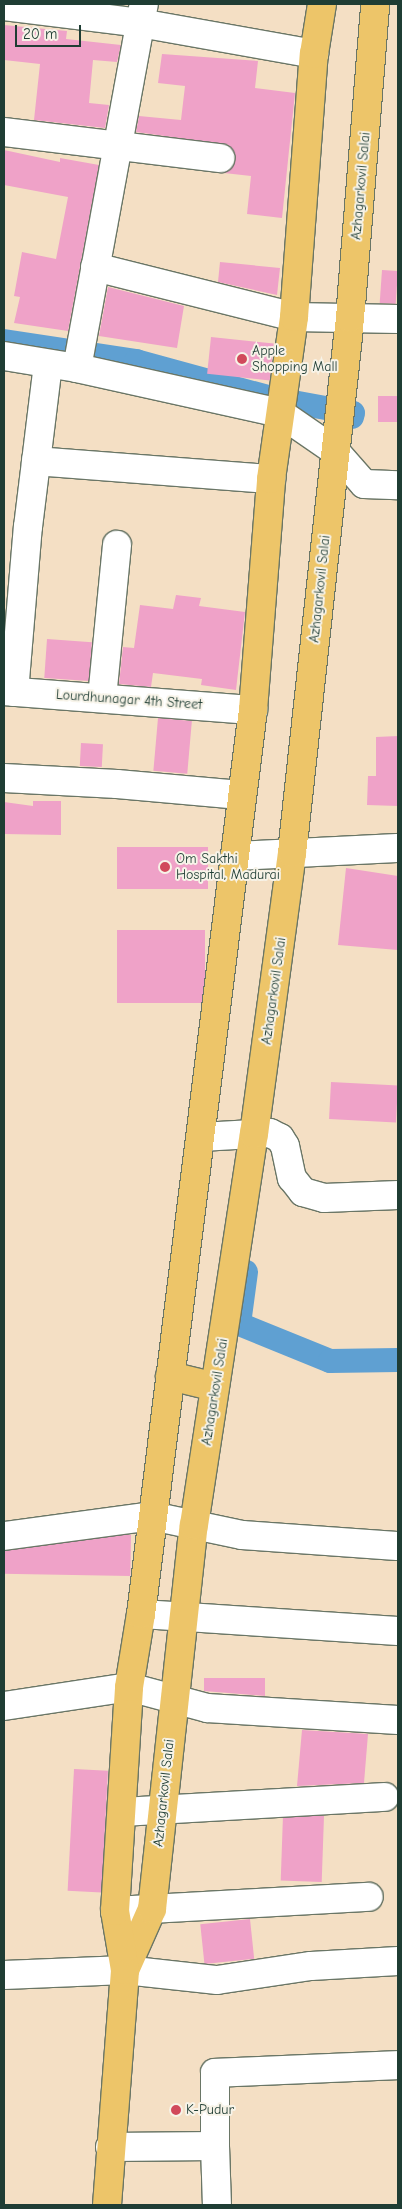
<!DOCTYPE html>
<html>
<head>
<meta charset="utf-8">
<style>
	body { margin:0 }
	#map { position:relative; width:402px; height:2209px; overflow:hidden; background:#f4dfc4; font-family:"Comic Neue",sans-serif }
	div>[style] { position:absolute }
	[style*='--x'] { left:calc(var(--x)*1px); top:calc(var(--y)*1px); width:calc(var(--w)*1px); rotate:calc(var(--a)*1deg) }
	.canal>* { height:24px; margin:-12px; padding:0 12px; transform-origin:12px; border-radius:12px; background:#5fa0d2 }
	.building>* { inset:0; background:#efa2c8; transform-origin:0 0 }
	.roads { filter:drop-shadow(1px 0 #6a7666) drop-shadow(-1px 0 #6a7666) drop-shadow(0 1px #6a7666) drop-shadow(0 -1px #6a7666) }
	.minor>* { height:28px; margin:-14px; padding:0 14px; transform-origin:14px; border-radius:14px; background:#fff }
	.major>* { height:28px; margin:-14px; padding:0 14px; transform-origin:14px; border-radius:14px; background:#edc569 }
	.dots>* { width:14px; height:14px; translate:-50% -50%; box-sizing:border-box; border:2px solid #f7f3e8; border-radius:50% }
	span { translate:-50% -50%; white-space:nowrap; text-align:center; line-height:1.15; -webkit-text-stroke:4px #f7f3e8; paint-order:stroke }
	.street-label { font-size:14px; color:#1f3d34 }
	.poi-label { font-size:14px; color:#1f3d34 }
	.left { translate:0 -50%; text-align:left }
	.frame { position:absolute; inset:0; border:5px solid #1f3d34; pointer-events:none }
	.scale { position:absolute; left:15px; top:25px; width:66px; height:22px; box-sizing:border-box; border:2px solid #1f3d34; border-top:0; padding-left:6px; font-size:15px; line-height:18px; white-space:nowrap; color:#1f3d34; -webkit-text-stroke:4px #f7f3e8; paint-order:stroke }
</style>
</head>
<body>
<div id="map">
	<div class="canal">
		<i style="--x:4;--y:341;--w:134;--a:8.6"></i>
		<i style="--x:136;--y:361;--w:140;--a:15.3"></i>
		<i style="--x:271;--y:398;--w:83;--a:10.4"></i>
		<i style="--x:353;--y:413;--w:4;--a:104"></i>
		<i style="--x:246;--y:1272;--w:52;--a:97.7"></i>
		<i style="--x:239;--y:1324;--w:98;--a:22.1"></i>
		<i style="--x:330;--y:1361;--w:68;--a:-0.8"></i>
	</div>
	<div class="building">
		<i style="clip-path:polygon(4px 25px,67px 31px,66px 39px,121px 45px,117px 62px,93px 60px,89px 103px,109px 105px,105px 128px,34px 120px,40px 64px,4px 60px)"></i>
		<i style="clip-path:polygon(162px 54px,258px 61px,255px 88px,295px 93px,282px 218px,247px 214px,251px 176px,224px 173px,235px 160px,229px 145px,136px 132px,139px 116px,181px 120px,185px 86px,158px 83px)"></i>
		<i style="clip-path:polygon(4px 150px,60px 162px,60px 158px,99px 165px,68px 331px,14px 323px,20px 297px,14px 296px,22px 252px,56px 259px,68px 197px,4px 185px)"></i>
		<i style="clip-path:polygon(220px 262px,280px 268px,277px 295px,218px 282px)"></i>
		<i style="left:382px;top:270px;width:16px;height:33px;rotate:4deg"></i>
		<i style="clip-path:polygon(108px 287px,184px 306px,177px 348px,99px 336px)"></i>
		<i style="left:211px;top:337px;width:63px;height:37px;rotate:6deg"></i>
		<i style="left:378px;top:396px;width:20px;height:26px"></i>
		<i style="clip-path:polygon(176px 595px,201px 598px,199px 606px,245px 612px,236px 690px,201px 685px,202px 679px,153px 673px,151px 687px,119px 684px,123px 647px,134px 648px,140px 605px,173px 609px)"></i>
		<i style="left:47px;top:639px;width:45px;height:39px;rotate:4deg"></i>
		<i style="left:158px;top:718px;width:34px;height:53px;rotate:5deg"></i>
		<i style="clip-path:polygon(398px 736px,398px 806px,367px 805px,368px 776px,376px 776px,376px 737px)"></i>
		<i style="left:81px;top:743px;width:22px;height:23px;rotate:3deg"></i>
		<i style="clip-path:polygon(33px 801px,61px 801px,61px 835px,4px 834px,4px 802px,33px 806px)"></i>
		<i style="left:117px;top:847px;width:91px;height:42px"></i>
		<i style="clip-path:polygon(346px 868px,398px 876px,398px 950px,338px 945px)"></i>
		<i style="left:117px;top:930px;width:88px;height:73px"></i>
		<i style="left:331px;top:1082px;width:67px;height:37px;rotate:3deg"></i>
		<i style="left:131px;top:1535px;width:41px;height:128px;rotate:91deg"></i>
		<i style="clip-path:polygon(204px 1678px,265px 1678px,265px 1696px,204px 1691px)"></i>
		<i style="clip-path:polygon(302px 1730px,368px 1734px,364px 1783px,297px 1786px)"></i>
		<i style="left:74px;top:1769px;width:34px;height:122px;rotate:3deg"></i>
		<i style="left:324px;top:1816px;width:66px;height:41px;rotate:92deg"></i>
		<i style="left:250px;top:1919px;width:40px;height:50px;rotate:84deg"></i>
	</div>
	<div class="roads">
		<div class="minor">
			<i style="--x:4;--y:6;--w:137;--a:7.1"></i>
			<i style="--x:140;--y:23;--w:177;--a:10.1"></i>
			<i style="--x:4;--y:132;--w:218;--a:6.9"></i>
			<i style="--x:95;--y:267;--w:205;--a:14.1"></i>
			<i style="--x:294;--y:317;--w:104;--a:1.1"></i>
			<i style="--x:4;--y:356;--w:74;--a:9.3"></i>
			<i style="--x:77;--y:368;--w:208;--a:12.5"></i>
			<i style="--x:280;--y:413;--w:67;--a:34.6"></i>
			<i style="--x:335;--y:451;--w:44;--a:48.7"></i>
			<i style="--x:364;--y:484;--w:34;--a:2"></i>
			<i style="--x:77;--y:368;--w:370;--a:-79.6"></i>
			<i style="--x:36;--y:461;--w:236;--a:4.4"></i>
			<i style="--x:4;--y:691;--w:250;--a:4.4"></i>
			<i style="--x:14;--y:692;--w:166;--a:-85.2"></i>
			<i style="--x:28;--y:527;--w:164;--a:-83"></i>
			<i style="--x:102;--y:698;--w:154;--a:-84.4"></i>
			<i style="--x:4;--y:778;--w:113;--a:3"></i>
			<i style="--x:117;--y:784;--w:124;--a:5.1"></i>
			<i style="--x:235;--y:856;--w:163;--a:-2.8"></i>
			<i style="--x:201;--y:1137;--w:69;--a:-3.3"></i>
			<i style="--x:270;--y:1133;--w:11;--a:27"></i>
			<i style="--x:280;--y:1138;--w:9;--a:58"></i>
			<i style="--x:285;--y:1146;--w:33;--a:78"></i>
			<i style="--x:292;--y:1178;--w:18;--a:52"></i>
			<i style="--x:303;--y:1192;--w:22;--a:16"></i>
			<i style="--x:324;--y:1198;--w:74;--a:-2.3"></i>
			<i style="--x:4;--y:1536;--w:149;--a:-7.7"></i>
			<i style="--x:152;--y:1516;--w:92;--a:11.9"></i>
			<i style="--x:242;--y:1535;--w:155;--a:4.1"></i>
			<i style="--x:141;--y:1614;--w:258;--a:3.8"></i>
			<i style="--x:4;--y:1706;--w:126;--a:-8.6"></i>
			<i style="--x:129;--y:1687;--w:81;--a:15.1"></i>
			<i style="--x:207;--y:1708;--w:191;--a:3.6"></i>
			<i style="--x:123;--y:1812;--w:262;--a:-3.3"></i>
			<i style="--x:115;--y:1911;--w:254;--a:-3.2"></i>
			<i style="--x:4;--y:1975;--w:121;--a:-2.4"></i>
			<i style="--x:125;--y:1970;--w:93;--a:6.2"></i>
			<i style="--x:217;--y:1980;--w:95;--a:-8.5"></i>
			<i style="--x:311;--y:1966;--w:87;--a:-3.3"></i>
			<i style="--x:215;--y:2146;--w:73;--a:-90"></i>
			<i style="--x:215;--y:2073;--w:183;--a:-2.5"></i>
			<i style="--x:110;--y:2147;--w:105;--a:-0.5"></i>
			<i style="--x:215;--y:2146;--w:59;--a:88.1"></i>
		</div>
		<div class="major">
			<i style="--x:170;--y:1376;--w:46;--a:13.7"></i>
			<i style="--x:125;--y:1970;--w:67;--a:-66.1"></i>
			<i style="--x:152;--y:1909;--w:386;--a:-83.8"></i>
			<i style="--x:194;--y:1525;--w:396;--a:-81.3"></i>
			<i style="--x:254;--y:1134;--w:284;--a:-82.3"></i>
			<i style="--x:292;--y:853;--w:538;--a:-83.81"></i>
			<i style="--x:350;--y:318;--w:315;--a:-85.4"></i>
			<i style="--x:107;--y:2205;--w:236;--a:-85.6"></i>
			<i style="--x:125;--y:1970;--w:60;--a:-99.6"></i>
			<i style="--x:115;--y:1911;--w:224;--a:-86.4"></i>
			<i style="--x:129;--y:1687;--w:74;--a:-80.7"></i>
			<i style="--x:141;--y:1614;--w:911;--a:-82.94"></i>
			<i style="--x:253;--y:710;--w:232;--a:-85.5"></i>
			<i style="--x:271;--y:479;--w:164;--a:-81.9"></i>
			<i style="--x:294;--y:317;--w:264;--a:-85.7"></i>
			<i style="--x:314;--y:54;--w:51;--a:-80.9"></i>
		</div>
	</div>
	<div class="dots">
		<i style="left:242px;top:359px;background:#d1495b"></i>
		<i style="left:165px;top:867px;background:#d1495b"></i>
		<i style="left:176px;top:2110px;background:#d1495b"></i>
	</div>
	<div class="street-label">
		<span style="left:361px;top:186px;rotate:-85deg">Azhagarkovil Salai</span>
		<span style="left:320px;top:589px;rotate:-84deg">Azhagarkovil Salai</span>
		<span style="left:129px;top:700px;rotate:4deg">Lourdhunagar 4th Street</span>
		<span style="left:274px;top:991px;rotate:-82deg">Azhagarkovil Salai</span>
		<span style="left:215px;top:1392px;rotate:-81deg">Azhagarkovil Salai</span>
		<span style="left:164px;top:1793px;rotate:-84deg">Azhagarkovil Salai</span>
	</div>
	<div class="poi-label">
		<span class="left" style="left:252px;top:359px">Apple<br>Shopping Mall</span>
		<span class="left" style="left:176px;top:867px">Om Sakthi<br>Hospital, Madurai</span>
		<span class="left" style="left:186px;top:2110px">K-Pudur</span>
	</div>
	<div class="frame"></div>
	<div class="scale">20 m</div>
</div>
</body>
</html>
